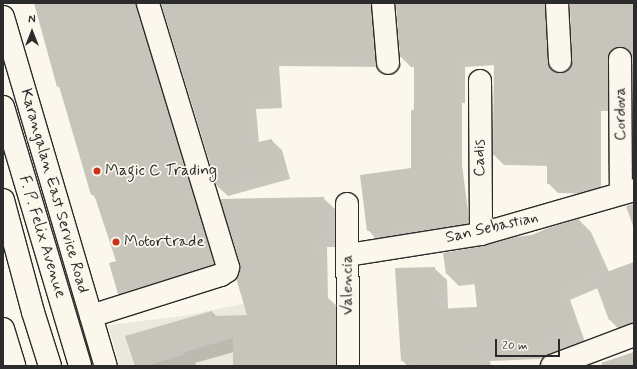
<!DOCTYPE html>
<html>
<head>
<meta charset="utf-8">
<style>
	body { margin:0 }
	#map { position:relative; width:637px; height:369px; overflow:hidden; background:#fbf7ec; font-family:Mynerve,sans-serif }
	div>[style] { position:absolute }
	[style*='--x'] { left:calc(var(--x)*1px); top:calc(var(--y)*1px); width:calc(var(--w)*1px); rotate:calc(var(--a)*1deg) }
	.built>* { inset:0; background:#ebe8de }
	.shadow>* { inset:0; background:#0003 }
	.building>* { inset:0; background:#c7c4bc }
	.roads { filter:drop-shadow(1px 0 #2b2b2b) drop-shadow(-1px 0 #2b2b2b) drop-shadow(0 1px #2b2b2b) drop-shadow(0 -1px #2b2b2b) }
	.minor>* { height:22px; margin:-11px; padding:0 11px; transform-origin:11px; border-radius:11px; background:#fbf7ec }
	.tertiary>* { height:22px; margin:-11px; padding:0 11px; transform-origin:11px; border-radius:11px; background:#fbf7ec }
	.secondary>* { height:22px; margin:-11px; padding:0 11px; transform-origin:11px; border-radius:11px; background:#fbf7ec }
	.dots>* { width:11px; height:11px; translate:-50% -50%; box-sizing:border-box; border:2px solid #fbf7ec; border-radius:50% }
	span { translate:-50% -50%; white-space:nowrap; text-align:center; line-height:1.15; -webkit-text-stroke:3.5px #fbf7ec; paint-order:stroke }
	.street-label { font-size:16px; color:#2b2b2b }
	.poi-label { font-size:16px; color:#2b2b2b }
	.left { translate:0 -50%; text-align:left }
	.frame { position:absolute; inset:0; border:4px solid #2b2b2b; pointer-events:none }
	.north { position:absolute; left:12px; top:12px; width:40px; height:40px; -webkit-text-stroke:3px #fbf7ec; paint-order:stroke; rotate:0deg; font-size:11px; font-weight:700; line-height:16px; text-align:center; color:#2b2b2b }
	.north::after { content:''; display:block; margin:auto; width:14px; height:18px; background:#2b2b2b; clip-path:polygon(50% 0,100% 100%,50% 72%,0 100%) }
	.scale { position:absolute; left:495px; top:339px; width:65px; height:18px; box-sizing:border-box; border:2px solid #2b2b2b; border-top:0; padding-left:5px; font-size:12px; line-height:14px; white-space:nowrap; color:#2b2b2b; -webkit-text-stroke:3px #fbf7ec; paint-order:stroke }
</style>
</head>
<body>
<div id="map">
	<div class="built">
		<i style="clip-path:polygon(272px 298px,274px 366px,120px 366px,108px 325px,183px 316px)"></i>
	</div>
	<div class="shadow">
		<i style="clip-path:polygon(35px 3px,152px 3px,224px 274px,130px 304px,119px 294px,110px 264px,117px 261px,96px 199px,92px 194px,61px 89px,58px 86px)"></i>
		<i style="clip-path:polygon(162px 3px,386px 3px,385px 67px,279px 66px,282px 108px,256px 109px,259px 143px,271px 140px,282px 150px,290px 179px,228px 196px,217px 186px)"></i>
		<i style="clip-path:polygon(396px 3px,560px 3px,554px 14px,558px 74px,567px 73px,572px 68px,573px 60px,570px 3px,634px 3px,634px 104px,633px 58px,630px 56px,624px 58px,618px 111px,601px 111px,601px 194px,558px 193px,548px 183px,548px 166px,504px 165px,494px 155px,495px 65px,465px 67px,465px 103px,462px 103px,462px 165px,471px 234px,378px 241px,368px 230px,412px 169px,415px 67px,411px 67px,401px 57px)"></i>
		<i style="clip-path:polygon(323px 198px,335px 209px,336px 247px,327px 247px,328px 298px,337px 306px,336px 366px,234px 366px,234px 352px,195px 363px,196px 365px,193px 366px,136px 366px,212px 312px,216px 316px,248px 316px)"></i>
		<i style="clip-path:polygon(634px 204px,634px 229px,626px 206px)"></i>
		<i style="clip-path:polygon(579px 220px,591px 232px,609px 272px,634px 273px,634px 323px,619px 329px,609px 319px,598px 288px,570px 300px,585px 342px,539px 359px,490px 361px,491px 366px,407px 366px,402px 360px,434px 268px,447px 280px,448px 309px,478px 308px,475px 284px,459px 286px,447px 274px,483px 247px,532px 236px)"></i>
		<i style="clip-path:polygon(634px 352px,634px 366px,603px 366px,601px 363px)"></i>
	</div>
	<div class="building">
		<i style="clip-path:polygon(34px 3px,136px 3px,192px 193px,185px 195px,186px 199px,194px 199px,214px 264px,118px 294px,109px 263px,116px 261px,94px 194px,91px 195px,59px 86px,57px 87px)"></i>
		<i style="clip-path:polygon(161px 3px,371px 3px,375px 57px,270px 56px,272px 98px,246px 99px,250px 144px,272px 139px,280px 169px,217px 186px)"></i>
		<i style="clip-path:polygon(396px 3px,545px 3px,548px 62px,549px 67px,554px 72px,560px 73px,567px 71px,571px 67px,572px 61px,570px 3px,634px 3px,634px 19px,632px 19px,634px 101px,631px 53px,626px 48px,620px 47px,614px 48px,609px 53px,608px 59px,608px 101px,591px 101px,591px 184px,547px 184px,547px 156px,493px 155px,494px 54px,455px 57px,455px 93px,453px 93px,452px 154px,461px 225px,441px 228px,440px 221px,367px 231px,360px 175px,411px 168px,411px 110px,414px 110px,414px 56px,400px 57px)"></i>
		<i style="clip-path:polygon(324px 197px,325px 236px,316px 236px,317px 294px,326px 294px,325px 366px,233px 366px,233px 338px,185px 352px,185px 354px,146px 366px,135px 366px,125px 336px,212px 311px,213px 316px,247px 315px,236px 278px,240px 270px,240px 263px,220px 199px)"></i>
		<i style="clip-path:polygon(579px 219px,602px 268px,558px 288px,573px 330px,526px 346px,478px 349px,479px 366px,442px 366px,441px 359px,401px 361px,395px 268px,435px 267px,436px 309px,477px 307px,473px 271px,446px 274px,443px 253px,483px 246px,516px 237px,532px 235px,548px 228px)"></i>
		<i style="clip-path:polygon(634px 262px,634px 310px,609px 320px,593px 277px)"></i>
	</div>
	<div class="roads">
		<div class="minor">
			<i style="--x:383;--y:3;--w:60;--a:85.2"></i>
			<i style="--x:557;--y:3;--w:58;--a:87"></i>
			<i style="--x:3;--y:17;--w:364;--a:73.6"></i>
			<i style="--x:620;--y:59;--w:134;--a:89.6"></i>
			<i style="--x:480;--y:81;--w:153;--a:89.6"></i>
			<i style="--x:347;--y:204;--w:162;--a:89.6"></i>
			<i style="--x:348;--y:255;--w:135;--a:-9"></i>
			<i style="--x:481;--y:234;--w:159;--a:-16"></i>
			<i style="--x:91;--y:316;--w:136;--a:-17.5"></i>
			<i style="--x:221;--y:275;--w:7;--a:-34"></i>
			<i style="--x:227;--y:271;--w:4;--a:-76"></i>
			<i style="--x:228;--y:267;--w:276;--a:-106.9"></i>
			<i style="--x:3;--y:329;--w:39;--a:73"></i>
		</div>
		<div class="tertiary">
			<i style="--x:552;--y:366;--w:88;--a:-20.7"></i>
		</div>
		<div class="secondary">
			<i style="--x:3;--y:107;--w:270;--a:73.4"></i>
			<i style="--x:3;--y:200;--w:116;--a:75"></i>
			<i style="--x:33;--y:312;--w:57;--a:72.5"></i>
		</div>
	</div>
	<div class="dots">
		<i style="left:97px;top:171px;background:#c8321e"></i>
		<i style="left:116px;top:242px;background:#c8321e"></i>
	</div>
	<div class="street-label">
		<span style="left:621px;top:114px;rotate:-90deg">Cordova</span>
		<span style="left:480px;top:158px;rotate:-90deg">Cadis</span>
		<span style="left:54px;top:191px;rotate:74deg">Karangalan East Service Road</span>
		<span style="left:492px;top:228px;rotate:-13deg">San Sebastian</span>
		<span style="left:42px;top:237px;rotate:73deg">F. P. Felix Avenue</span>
		<span style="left:348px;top:285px;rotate:-90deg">Valencia</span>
	</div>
	<div class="poi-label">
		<span class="left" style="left:105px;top:171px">Magic C Trading</span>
		<span class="left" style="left:124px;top:242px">Motortrade</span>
	</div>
	<div class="frame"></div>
	<div class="north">N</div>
	<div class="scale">20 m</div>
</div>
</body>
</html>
